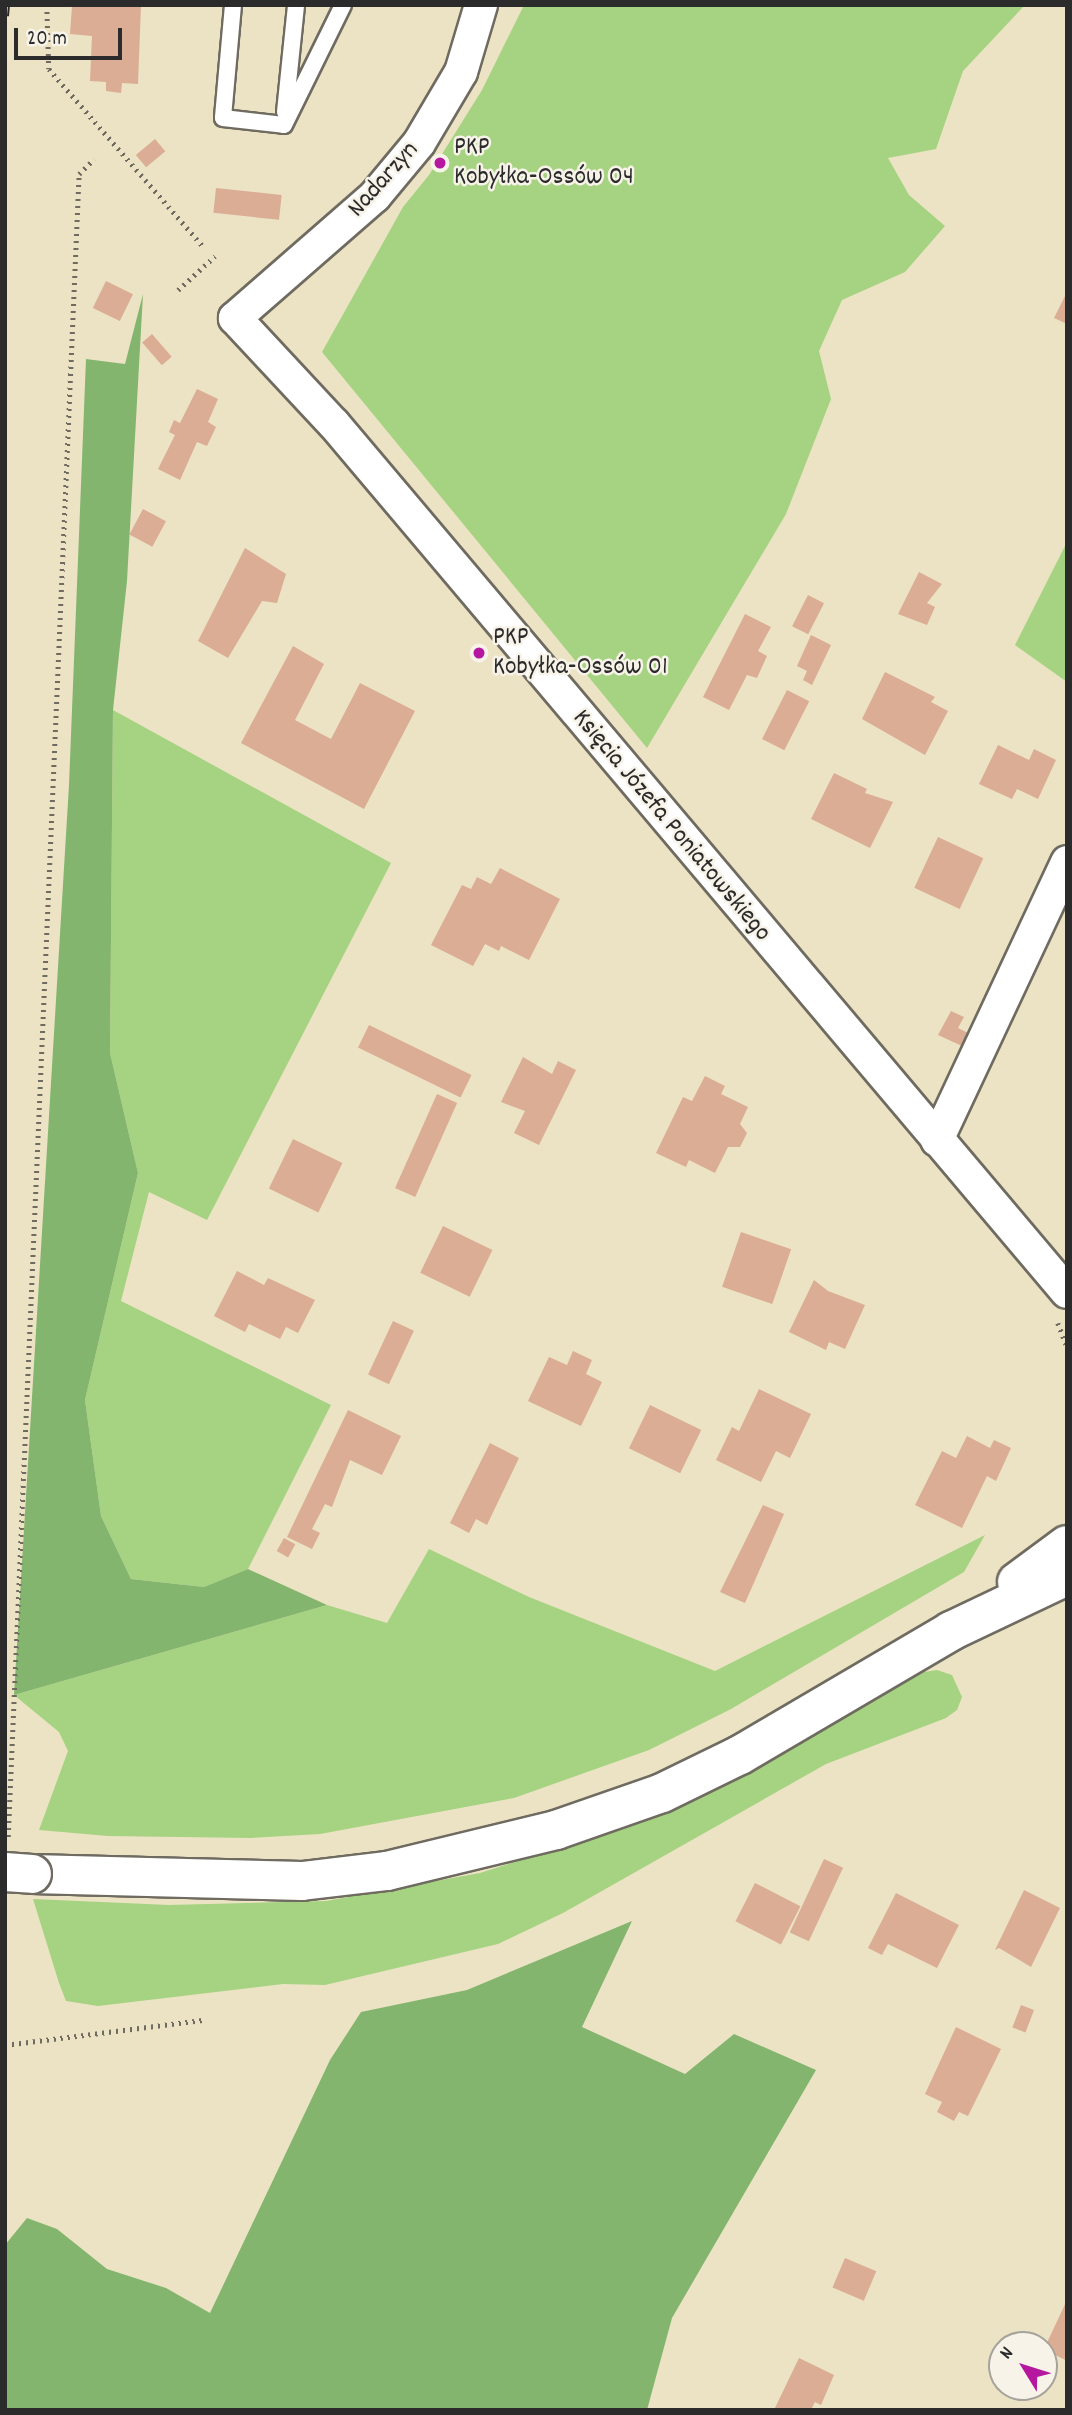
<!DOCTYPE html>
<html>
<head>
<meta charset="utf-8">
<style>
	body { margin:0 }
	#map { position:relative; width:1072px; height:2415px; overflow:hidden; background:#ece3c4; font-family:Dekko,sans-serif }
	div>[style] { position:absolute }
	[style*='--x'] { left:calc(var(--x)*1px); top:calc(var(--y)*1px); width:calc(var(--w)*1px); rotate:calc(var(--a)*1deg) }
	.green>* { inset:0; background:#a5d381 }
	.forest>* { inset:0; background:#84b56f }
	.building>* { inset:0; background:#daad94; transform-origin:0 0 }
	.path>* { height:4.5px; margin-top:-2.25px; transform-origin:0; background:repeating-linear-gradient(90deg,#6f6b61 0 2px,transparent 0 7px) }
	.roads { filter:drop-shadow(2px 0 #6f6b61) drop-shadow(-2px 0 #6f6b61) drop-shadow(0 2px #6f6b61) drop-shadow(0 -2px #6f6b61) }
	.lane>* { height:16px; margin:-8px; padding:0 8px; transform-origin:8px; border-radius:8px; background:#fff }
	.street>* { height:32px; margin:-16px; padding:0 16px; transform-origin:16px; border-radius:16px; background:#fff }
	.secondary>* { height:38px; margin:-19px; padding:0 19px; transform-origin:19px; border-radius:19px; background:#fff }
	.rail>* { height:8px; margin-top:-4px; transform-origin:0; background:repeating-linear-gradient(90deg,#f7f3e8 0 16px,#2b2b2b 0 32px); box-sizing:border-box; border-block:2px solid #2b2b2b }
	.bridges { filter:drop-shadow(2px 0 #6f6b61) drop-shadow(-2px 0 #6f6b61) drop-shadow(0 2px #6f6b61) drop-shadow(0 -2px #6f6b61) }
	.secondary-bridge>* { height:38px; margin:-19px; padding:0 19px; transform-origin:19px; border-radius:19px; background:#fff }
	.dots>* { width:19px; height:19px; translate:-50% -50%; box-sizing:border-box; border:4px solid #f7f3e8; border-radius:50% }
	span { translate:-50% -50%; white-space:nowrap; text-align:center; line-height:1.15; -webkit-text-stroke:5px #f7f3e8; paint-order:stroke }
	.poi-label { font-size:26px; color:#2b2b2b }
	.left { translate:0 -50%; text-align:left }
	.street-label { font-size:26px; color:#2b2b2b }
	.frame { position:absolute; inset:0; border:7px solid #2b2b2b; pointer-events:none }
	.north { position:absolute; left:988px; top:2331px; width:70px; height:70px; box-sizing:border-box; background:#f7f3e8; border:2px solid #a5a39c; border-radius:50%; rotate:308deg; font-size:19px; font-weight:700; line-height:28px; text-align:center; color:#2b2b2b }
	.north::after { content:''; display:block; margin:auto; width:24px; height:32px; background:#b5179e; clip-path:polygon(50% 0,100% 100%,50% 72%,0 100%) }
	.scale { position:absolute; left:14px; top:28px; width:108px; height:32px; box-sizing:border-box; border:4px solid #2b2b2b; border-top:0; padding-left:9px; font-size:21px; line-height:24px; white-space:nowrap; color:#2b2b2b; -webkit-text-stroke:5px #f7f3e8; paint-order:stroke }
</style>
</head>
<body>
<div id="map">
	<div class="green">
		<i style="clip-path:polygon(524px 5px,1025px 5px,963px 71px,936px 149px,888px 158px,909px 195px,945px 226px,905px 272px,842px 300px,819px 351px,831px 399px,786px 514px,647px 748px,322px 352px,403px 207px,429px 175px,482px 90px)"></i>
		<i style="clip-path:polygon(1067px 542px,1067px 682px,1015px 645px)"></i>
		<i style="clip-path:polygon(113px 710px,391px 863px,207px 1220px,149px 1192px,121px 1301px,331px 1405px,248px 1569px,204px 1587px,131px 1579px,101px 1516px,85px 1400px,138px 1173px,110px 1053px)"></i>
		<i style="clip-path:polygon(985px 1535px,964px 1572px,731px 1709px,649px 1750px,514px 1798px,320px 1834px,251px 1838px,108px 1836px,39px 1830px,68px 1751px,59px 1732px,14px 1695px,327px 1605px,387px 1623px,429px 1549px,529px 1597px,715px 1671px)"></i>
		<i style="clip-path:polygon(937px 1670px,952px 1675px,962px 1697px,957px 1710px,946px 1718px,826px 1764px,563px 1913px,498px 1944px,325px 1985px,283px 1984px,98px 2006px,66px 2001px,59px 1983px,33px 1899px,169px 1905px,326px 1901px,480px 1873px,644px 1821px,722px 1786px,924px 1672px)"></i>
	</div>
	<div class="forest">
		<i style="clip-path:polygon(143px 294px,127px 581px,113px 710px,110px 1053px,138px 1173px,85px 1400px,101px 1516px,131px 1579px,204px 1587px,248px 1569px,327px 1605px,14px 1695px,69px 785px,86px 359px,125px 364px)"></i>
		<i style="clip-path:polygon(632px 1921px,582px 2027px,685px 2074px,734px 2034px,816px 2070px,672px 2318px,647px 2410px,5px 2410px,5px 2245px,27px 2218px,57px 2229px,107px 2269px,166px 2288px,210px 2313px,330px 2060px,361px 2012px,467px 1990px)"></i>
	</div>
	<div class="building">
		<i style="clip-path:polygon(141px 5px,138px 84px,122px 83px,121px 93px,106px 91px,106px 82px,90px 81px,92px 36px,70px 34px,72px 6px)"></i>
		<i style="left:155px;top:139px;width:16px;height:25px;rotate:50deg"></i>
		<i style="left:216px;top:188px;width:66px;height:25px;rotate:6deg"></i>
		<i style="left:106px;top:281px;width:30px;height:30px;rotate:26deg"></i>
		<i style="clip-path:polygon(1067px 292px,1067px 324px,1054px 318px)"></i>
		<i style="left:152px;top:334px;width:30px;height:13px;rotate:49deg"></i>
		<i style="clip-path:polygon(197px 389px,218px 399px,208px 422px,216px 427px,207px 446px,197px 442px,180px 480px,158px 469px,175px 435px,169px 432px,174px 420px,180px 423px)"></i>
		<i style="left:143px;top:509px;width:26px;height:29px;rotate:28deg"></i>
		<i style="clip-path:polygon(245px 548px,286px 574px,277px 603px,262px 601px,228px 658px,198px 641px)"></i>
		<i style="clip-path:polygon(919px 572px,942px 584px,927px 603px,935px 607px,927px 625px,898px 614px)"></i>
		<i style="left:808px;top:595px;width:18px;height:35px;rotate:27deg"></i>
		<i style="clip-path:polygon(745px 614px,771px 627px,758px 651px,767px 656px,757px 678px,747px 675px,729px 710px,703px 697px)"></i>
		<i style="clip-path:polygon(811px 635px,831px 645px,812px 685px,803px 680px,807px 671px,797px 666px)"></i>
		<i style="clip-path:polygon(293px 646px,324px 664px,295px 720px,331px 739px,360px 683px,415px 711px,364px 809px,241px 743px)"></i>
		<i style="clip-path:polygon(885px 672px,935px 697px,931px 702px,948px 711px,925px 755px,862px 719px)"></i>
		<i style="left:787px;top:690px;width:25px;height:55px;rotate:27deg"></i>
		<i style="clip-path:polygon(998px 745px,1029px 760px,1034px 749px,1056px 760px,1038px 799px,1017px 789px,1012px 799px,979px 784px)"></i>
		<i style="clip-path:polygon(834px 773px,867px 789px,865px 793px,893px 802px,870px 848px,811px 819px)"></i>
		<i style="left:938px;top:837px;width:50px;height:56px;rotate:25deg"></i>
		<i style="clip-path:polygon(500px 868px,560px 899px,529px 960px,501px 946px,499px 951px,485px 944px,473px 966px,431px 945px,462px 885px,471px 889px,477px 877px,491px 884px)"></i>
		<i style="clip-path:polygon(951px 1011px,964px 1017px,958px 1028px,968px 1033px,962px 1046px,938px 1035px)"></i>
		<i style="left:369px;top:1025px;width:114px;height:25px;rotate:26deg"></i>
		<i style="clip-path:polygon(523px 1057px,552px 1074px,558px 1061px,576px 1070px,539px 1145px,514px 1133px,525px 1111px,501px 1102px)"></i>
		<i style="clip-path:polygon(705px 1076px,725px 1086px,721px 1094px,748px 1107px,740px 1124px,747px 1133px,740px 1147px,728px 1147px,715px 1173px,689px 1160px,686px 1167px,656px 1153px,683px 1097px,692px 1101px)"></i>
		<i style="left:437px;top:1094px;width:22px;height:103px;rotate:24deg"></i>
		<i style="left:293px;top:1139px;width:55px;height:55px;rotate:26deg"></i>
		<i style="left:443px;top:1226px;width:55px;height:52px;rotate:26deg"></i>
		<i style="left:741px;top:1232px;width:53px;height:58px;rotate:19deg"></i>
		<i style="clip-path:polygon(237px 1271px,264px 1285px,268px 1278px,315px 1300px,298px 1333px,286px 1327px,280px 1339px,249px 1324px,245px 1332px,214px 1316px)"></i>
		<i style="clip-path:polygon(814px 1280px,828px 1291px,865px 1305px,845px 1349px,829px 1342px,826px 1350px,789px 1332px)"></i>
		<i style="left:393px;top:1321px;width:23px;height:59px;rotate:25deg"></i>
		<i style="clip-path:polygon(573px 1351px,592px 1360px,586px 1374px,602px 1382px,581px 1426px,528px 1401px,549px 1357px,567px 1365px)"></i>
		<i style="clip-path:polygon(759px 1389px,811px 1414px,790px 1458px,776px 1451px,761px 1482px,716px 1460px,732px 1427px,739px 1431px)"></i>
		<i style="left:650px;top:1405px;width:57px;height:48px;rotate:26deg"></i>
		<i style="clip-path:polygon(348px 1410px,401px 1436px,382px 1475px,350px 1460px,332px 1507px,325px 1504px,312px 1529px,320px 1533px,312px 1549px,287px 1537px)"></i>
		<i style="clip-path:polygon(967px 1436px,990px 1448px,994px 1440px,1011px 1448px,996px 1481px,987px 1476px,962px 1528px,915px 1505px,942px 1451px,956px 1458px)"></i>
		<i style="clip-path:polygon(490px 1443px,519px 1458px,487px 1525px,476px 1519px,469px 1533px,450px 1523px)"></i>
		<i style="clip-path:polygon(763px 1505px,784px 1514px,745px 1603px,720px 1592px)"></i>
		<i style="left:284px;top:1538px;width:13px;height:15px;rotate:29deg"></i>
		<i style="left:824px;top:1859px;width:21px;height:81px;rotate:25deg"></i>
		<i style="left:755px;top:1883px;width:51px;height:43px;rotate:27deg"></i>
		<i style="clip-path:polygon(1024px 1890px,1060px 1908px,1031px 1967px,999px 1948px,995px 1950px)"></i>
		<i style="clip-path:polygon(896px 1893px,959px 1925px,937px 1968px,888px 1944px,882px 1955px,868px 1948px)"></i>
		<i style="left:1021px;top:2005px;width:14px;height:24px;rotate:21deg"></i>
		<i style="clip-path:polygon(956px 2027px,1001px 2049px,968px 2116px,959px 2112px,954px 2121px,937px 2112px,942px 2102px,925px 2094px)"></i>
		<i style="left:845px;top:2258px;width:34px;height:32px;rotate:23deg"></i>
		<i style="clip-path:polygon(1067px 2300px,1067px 2361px,1044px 2349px)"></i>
		<i style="clip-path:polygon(799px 2358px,834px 2375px,821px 2405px,815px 2402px,811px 2410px,774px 2410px)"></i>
	</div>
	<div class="path">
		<i style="--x:47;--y:5;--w:64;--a:88.2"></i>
		<i style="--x:49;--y:69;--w:236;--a:49"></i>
		<i style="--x:178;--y:290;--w:50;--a:-42.6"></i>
		<i style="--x:1058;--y:1323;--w:26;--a:69"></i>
		<i style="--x:8;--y:1837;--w:1665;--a:-87.56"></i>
		<i style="--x:79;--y:174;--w:21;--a:-45"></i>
		<i style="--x:5;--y:2045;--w:201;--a:-7.2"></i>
	</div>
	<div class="roads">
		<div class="lane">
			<i style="--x:233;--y:5;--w:113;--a:95.1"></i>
			<i style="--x:223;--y:118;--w:61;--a:6.5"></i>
			<i style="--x:285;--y:112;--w:108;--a:-84.1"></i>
			<i style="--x:284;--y:125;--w:134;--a:-63.8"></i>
		</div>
		<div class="street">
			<i style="--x:481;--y:5;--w:70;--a:106.6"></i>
			<i style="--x:461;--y:72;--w:82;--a:120.6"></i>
			<i style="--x:419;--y:143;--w:69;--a:129.7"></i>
			<i style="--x:375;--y:196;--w:186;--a:138.9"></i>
			<i style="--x:235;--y:318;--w:145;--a:47"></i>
			<i style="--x:334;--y:424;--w:1136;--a:49.82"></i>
			<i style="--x:937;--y:1140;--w:307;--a:-64.9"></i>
		</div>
		<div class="secondary">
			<i style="--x:1017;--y:1582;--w:62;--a:-36.5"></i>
			<i style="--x:32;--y:1874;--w:270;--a:1.5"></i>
			<i style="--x:302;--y:1881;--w:86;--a:-6.7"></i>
			<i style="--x:387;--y:1871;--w:174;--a:-13.6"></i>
			<i style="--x:556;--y:1830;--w:112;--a:-19.2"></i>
			<i style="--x:662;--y:1793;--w:87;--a:-26"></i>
			<i style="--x:740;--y:1755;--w:245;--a:-30.4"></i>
			<i style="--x:951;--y:1631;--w:128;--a:-25.4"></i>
		</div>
	</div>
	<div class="rail">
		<i style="--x:5;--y:16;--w:11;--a:-85"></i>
	</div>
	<div class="bridges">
		<div class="secondary-bridge">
			<i style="--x:5;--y:1872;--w:27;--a:4"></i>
		</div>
	</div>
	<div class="dots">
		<i style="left:440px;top:163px;background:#b5179e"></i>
		<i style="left:479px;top:653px;background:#b5179e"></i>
	</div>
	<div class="poi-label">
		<span class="left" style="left:454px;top:163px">PKP<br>Kobyłka-Ossów 04</span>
		<span class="left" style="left:493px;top:653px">PKP<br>Kobyłka-Ossów 01</span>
	</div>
	<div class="street-label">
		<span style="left:384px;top:180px;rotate:-48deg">Nadarzyn</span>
		<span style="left:671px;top:826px;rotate:50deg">Księcia Józefa Poniatowskiego</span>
	</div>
	<div class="frame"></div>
	<div class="north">N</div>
	<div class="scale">20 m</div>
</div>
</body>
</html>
